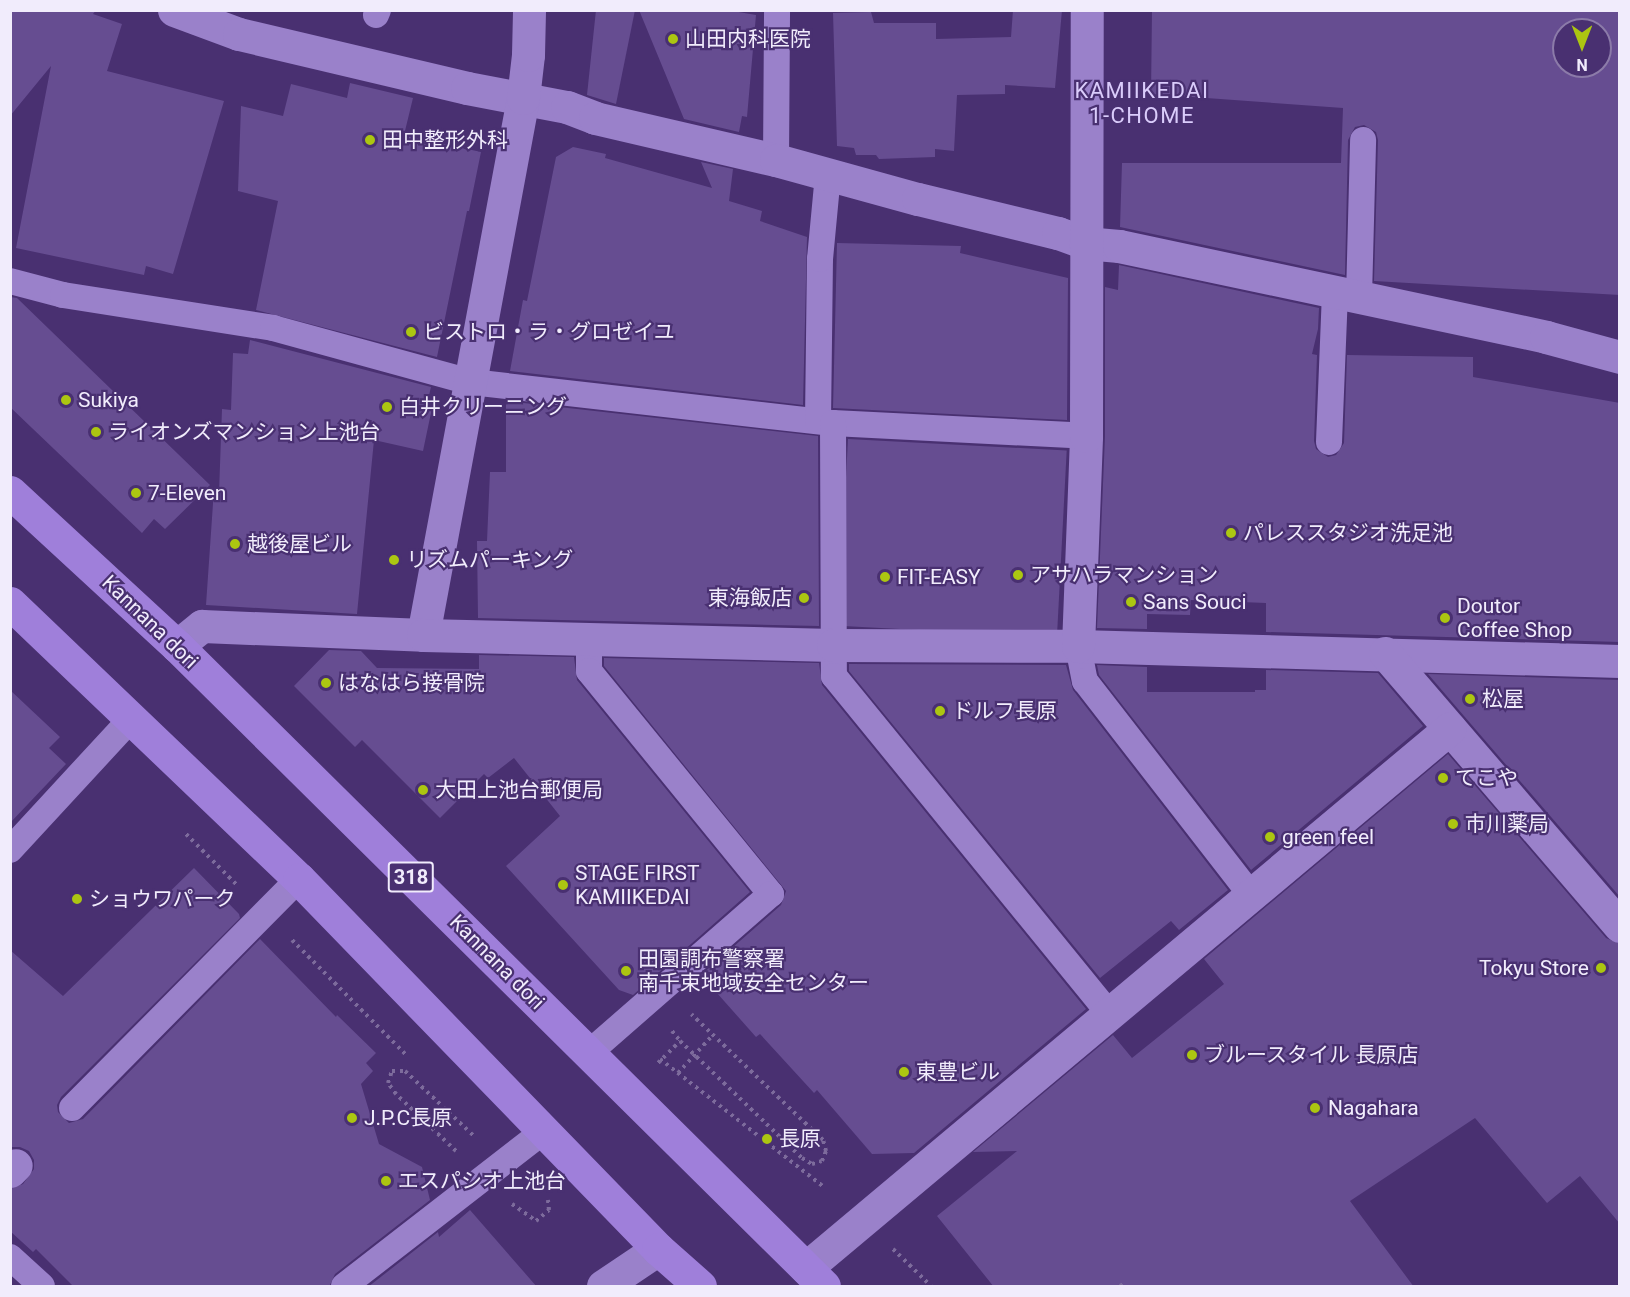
<!DOCTYPE html>
<html>
<head>
<meta charset="utf-8">
<style>
	body { margin:0 }
	#map { position:relative; width:1630px; height:1297px; overflow:hidden; background:#493071; font-family:Roboto,"Noto Sans JP",sans-serif }
	div>[style] { position:absolute }
	[style*='--x'] { left:calc(var(--x)*1px); top:calc(var(--y)*1px); width:calc(var(--w)*1px); rotate:calc(var(--a)*1deg) }
	.building>* { inset:0; background:#664d91; transform-origin:0 0 }
	.path>* { height:4px; margin-top:-2px; transform-origin:0; background:repeating-linear-gradient(90deg,#7d6b9c 0 3px,transparent 0 7.5px) }
	.lane>* { height:26px; margin:-13px; padding:0 13px; transform-origin:13px; border-radius:13px; background:#9a81ca }
	.street>* { height:33px; margin:-16.5px; padding:0 16.5px; transform-origin:16.5px; border-radius:16.5px; background:#9a81ca }
	.secondary>* { height:33px; margin:-16.5px; padding:0 16.5px; transform-origin:16.5px; border-radius:16.5px; background:#9a81ca }
	.primary>* { height:33px; margin:-16.5px; padding:0 16.5px; transform-origin:16.5px; border-radius:16.5px; background:#9f7fda }
	.dots>* { width:16px; height:16px; translate:-50% -50%; box-sizing:border-box; border:3px solid #493071; border-radius:50% }
	span { translate:-50% -50%; white-space:nowrap; text-align:center; line-height:1.15; -webkit-text-stroke:4.5px #493071; paint-order:stroke }
	.shield-label span { padding:2px 4px; background:#493071; border:2px solid; border-radius:4px; -webkit-text-stroke-width:0 }
	.shield-label { font-size:20px; color:#f1ecfc; font-weight:700 }
	.poi-label { font-size:21px; color:#f1ecfc }
	.left { translate:0 -50%; text-align:left }
	.right { translate:-100% -50%; text-align:right }
	.street-label { font-size:21px; color:#f1ecfc }
	.neighbourhood-label { font-size:22px; color:#daccfb; letter-spacing:1.5px }
	.frame { position:absolute; inset:0; border:12px solid #f1ecfc; pointer-events:none }
	.north { position:absolute; left:1552px; top:18px; width:60px; height:60px; box-sizing:border-box; background:#493071; border:2px solid #8c7ba9; border-radius:50%; rotate:180deg; font-size:16px; font-weight:700; line-height:24px; text-align:center; color:#f1ecfc }
	.north::after { content:''; display:block; margin:auto; width:21px; height:27px; background:#acc611; clip-path:polygon(50% 0,100% 100%,50% 72%,0 100%) }
</style>
</head>
<body>
<div id="map">
	<div class="building">
		<i style="clip-path:polygon(10px 10px,96px 10px,93px 14px,122px 24px,107px 71px,224px 101px,173px 274px,146px 266px,144px 275px,16px 248px,51px 66px,10px 116px)"></i>
		<i style="clip-path:polygon(596px 10px,635px 10px,616px 104px,587px 95px)"></i>
		<i style="clip-path:polygon(639px 10px,727px 10px,756px 15px,747px 117px,742px 116px,739px 132px,684px 119px)"></i>
		<i style="clip-path:polygon(1013px 10px,1062px 10px,1055px 88px,1005px 85px,1005px 94px,957px 95px,954px 151px,935px 149px,935px 157px,879px 159px,876px 155px,856px 155px,854px 148px,837px 146px,833px 13px,871px 12px,874px 23px,936px 23px,936px 39px,1011px 37px)"></i>
		<i style="clip-path:polygon(evenodd,1152px 10px,1620px 10px,1620px 295px,1374px 281px,1378px 140px,1376px 132px,1364px 125px,1355px 127px,1348px 140px,1345px 275px,1120px 227px,1122px 163px,1341px 163px,1343px 108px,1151px 94px,1152px 10px,1564px 30px,1600px 30px,1600px 66px,1564px 66px,1564px 30px)"></i>
		<i style="clip-path:polygon(350px 83px,413px 98px,404px 135px,481px 152px,469px 211px,467px 211px,437px 357px,256px 310px,278px 201px,238px 191px,241px 106px,283px 116px,291px 84px,347px 98px)"></i>
		<i style="clip-path:polygon(573px 147px,606px 154px,605px 158px,712px 188px,701px 162px,733px 169px,729px 201px,762px 211px,760px 221px,807px 237px,803px 405px,510px 371px,523px 300px,527px 301px,556px 157px)"></i>
		<i style="clip-path:polygon(837px 243px,961px 246px,960px 253px,1068px 278px,1067px 420px,833px 408px)"></i>
		<i style="clip-path:polygon(1119px 265px,1319px 308px,1318px 329px,1312px 354px,1317px 355px,1314px 441px,1316px 449px,1328px 457px,1336px 455px,1344px 443px,1347px 355px,1473px 357px,1473px 377px,1620px 403px,1620px 642px,1266px 632px,1266px 603px,1191px 600px,1190px 615px,1147px 614px,1147px 629px,1097px 628px,1105px 436px,1105px 287px,1118px 290px)"></i>
		<i style="clip-path:polygon(10px 297px,17px 298px,210px 485px,165px 529px,154px 519px,142px 533px,10px 407px)"></i>
		<i style="clip-path:polygon(250px 340px,431px 387px,426px 408px,432px 408px,423px 451px,374px 440px,357px 614px,206px 605px,214px 489px,219px 493px,222px 409px,231px 410px,233px 353px,248px 354px)"></i>
		<i style="clip-path:polygon(506px 401px,818px 436px,819px 626px,478px 618px,477px 541px,487px 541px,490px 472px,506px 472px)"></i>
		<i style="left:848px;top:439px;width:219px;height:187px;rotate:3deg"></i>
		<i style="clip-path:polygon(329px 650px,361px 651px,377px 668px,479px 669px,479px 655px,574px 657px,577px 680px,750px 892px,633px 995px,619px 990px,506px 866px,560px 816px,514px 758px,488px 778px,484px 774px,440px 818px,362px 740px,355px 747px,294px 686px)"></i>
		<i style="clip-path:polygon(604px 658px,819px 663px,822px 685px,1086px 1009px,914px 1153px,872px 1154px,817px 1090px,814px 1093px,760px 1034px,756px 1037px,701px 975px,781px 905px,786px 891px,604px 666px)"></i>
		<i style="clip-path:polygon(849px 664px,1066px 665px,1073px 690px,1228px 890px,1179px 930px,1171px 921px,1100px 978px,849px 671px)"></i>
		<i style="clip-path:polygon(1097px 665px,1147px 667px,1147px 692px,1255px 692px,1255px 690px,1266px 690px,1266px 670px,1378px 673px,1423px 726px,1251px 870px,1099px 675px)"></i>
		<i style="clip-path:polygon(1428px 674px,1620px 680px,1620px 897px,1464px 716px)"></i>
		<i style="clip-path:polygon(10px 690px,60px 737px,49px 748px,66px 764px,10px 823px)"></i>
		<i style="clip-path:polygon(1448px 754px,1606px 938px,1620px 944px,1620px 1224px,1580px 1176px,1547px 1203px,1475px 1118px,1350px 1201px,1414px 1287px,994px 1287px,937px 1216px,1017px 1151px,973px 1152px,1113px 1035px,1132px 1058px,1224px 984px,1204px 959px)"></i>
		<i style="clip-path:polygon(194px 868px,239px 914px,240px 918px,61px 1097px,57px 1105px,58px 1112px,69px 1123px,83px 1119px,260px 939px,336px 1017px,337px 1015px,376px 1053px,366px 1063px,373px 1071px,361px 1084px,379px 1144px,422px 1167px,430px 1200px,335px 1274px,329px 1287px,74px 1287px,36px 1249px,33px 1252px,10px 1231px,10px 1189px,23px 1184px,34px 1169px,34px 1160px,29px 1151px,20px 1147px,10px 1147px,10px 950px,63px 996px)"></i>
		<i style="clip-path:polygon(470px 1210px,537px 1287px,368px 1287px,438px 1232px,439px 1237px)"></i>
	</div>
	<div class="path">
		<i style="--x:186;--y:834;--w:74;--a:45"></i>
		<i style="--x:292;--y:940;--w:163;--a:45.2"></i>
		<i style="--x:672;--y:1031;--w:13;--a:51"></i>
		<i style="--x:660;--y:1059;--w:209;--a:38"></i>
		<i style="--x:658;--y:1063;--w:31;--a:-45"></i>
		<i style="--x:680;--y:1041;--w:169;--a:43.8"></i>
		<i style="--x:802;--y:1158;--w:12;--a:31"></i>
		<i style="--x:812;--y:1164;--w:10;--a:-17"></i>
		<i style="--x:822;--y:1161;--w:11;--a:-68"></i>
		<i style="--x:826;--y:1151;--w:11;--a:-105"></i>
		<i style="--x:823;--y:1140;--w:182;--a:-136.3"></i>
		<i style="--x:678;--y:1073;--w:52;--a:-47.4"></i>
		<i style="--x:456;--y:1151;--w:83;--a:-136.5"></i>
		<i style="--x:396;--y:1094;--w:14;--a:-126"></i>
		<i style="--x:388;--y:1083;--w:13;--a:-72"></i>
		<i style="--x:392;--y:1071;--w:13;--a:0"></i>
		<i style="--x:405;--y:1071;--w:96;--a:43.3"></i>
		<i style="--x:512;--y:1204;--w:29;--a:35"></i>
		<i style="--x:536;--y:1221;--w:17;--a:-40"></i>
		<i style="--x:549;--y:1210;--w:10;--a:-96"></i>
		<i style="--x:893;--y:1249;--w:53;--a:44.2"></i>
		<i style="--x:1120;--y:1286;--w:6;--a:-31"></i>
	</div>
	<div class="lane">
		<i style="--x:376;--y:15;--w:5;--a:-68"></i>
		<i style="--x:776;--y:160;--w:150;--a:-89.6"></i>
		<i style="--x:10;--y:281;--w:55;--a:14.8"></i>
		<i style="--x:63;--y:295;--w:213;--a:8.9"></i>
		<i style="--x:273;--y:328;--w:205;--a:15.3"></i>
		<i style="--x:471;--y:382;--w:364;--a:6.5"></i>
		<i style="--x:833;--y:423;--w:253;--a:2.9"></i>
		<i style="--x:1359;--y:297;--w:157;--a:-88.5"></i>
		<i style="--x:818;--y:421;--w:162;--a:-89.3"></i>
		<i style="--x:820;--y:259;--w:84;--a:-84.6"></i>
		<i style="--x:833;--y:423;--w:253;--a:89.8"></i>
		<i style="--x:834;--y:676;--w:435;--a:50.8"></i>
		<i style="--x:1329;--y:442;--w:150;--a:-87.7"></i>
		<i style="--x:589;--y:639;--w:32;--a:90"></i>
		<i style="--x:589;--y:671;--w:288;--a:50.8"></i>
		<i style="--x:771;--y:894;--w:242;--a:138.9"></i>
		<i style="--x:1078;--y:646;--w:36;--a:79"></i>
		<i style="--x:1085;--y:681;--w:271;--a:52.2"></i>
		<i style="--x:10;--y:850;--w:180;--a:-47.3"></i>
		<i style="--x:72;--y:1108;--w:322;--a:-45.3"></i>
		<i style="--x:10;--y:1257;--w:43;--a:42.2"></i>
		<i style="--x:344;--y:1286;--w:253;--a:-37.8"></i>
	</div>
	<div class="street">
		<i style="--x:174;--y:10;--w:69;--a:20.3"></i>
		<i style="--x:239;--y:34;--w:234;--a:13.3"></i>
		<i style="--x:467;--y:88;--w:102;--a:10.8"></i>
		<i style="--x:567;--y:107;--w:30;--a:21"></i>
		<i style="--x:595;--y:118;--w:186;--a:13.1"></i>
		<i style="--x:776;--y:160;--w:147;--a:15.4"></i>
		<i style="--x:918;--y:199;--w:144;--a:13.7"></i>
		<i style="--x:1058;--y:233;--w:29;--a:20"></i>
		<i style="--x:1085;--y:243;--w:34;--a:5"></i>
		<i style="--x:1119;--y:246;--w:437;--a:12"></i>
		<i style="--x:1546;--y:337;--w:77;--a:15.1"></i>
		<i style="--x:423;--y:635;--w:546;--a:-79.45"></i>
		<i style="--x:177;--y:646;--w:32;--a:-39"></i>
		<i style="--x:202;--y:626;--w:221;--a:2.3"></i>
		<i style="--x:423;--y:635;--w:410;--a:1.4"></i>
		<i style="--x:833;--y:645;--w:245;--a:0.2"></i>
		<i style="--x:1078;--y:646;--w:542;--a:1.59"></i>
		<i style="--x:1078;--y:646;--w:210;--a:-87.8"></i>
		<i style="--x:1086;--y:436;--w:426;--a:-89.9"></i>
		<i style="--x:1385;--y:653;--w:360;--a:49.3"></i>
		<i style="--x:10;--y:1171;--w:8;--a:-45"></i>
		<i style="--x:806;--y:1268;--w:840;--a:-39.98"></i>
		<i style="--x:603;--y:1286;--w:66;--a:-33.9"></i>
	</div>
	<div class="secondary">
		<i style="--x:523;--y:98;--w:43;--a:-83.4"></i>
		<i style="--x:528;--y:55;--w:45;--a:-88.7"></i>
	</div>
	<div class="primary">
		<i style="--x:10;--y:492;--w:227;--a:42.7"></i>
		<i style="--x:177;--y:646;--w:910;--a:44.69"></i>
		<i style="--x:10;--y:603;--w:400;--a:43.7"></i>
		<i style="--x:299;--y:879;--w:516;--a:45.86"></i>
		<i style="--x:658;--y:1249;--w:56;--a:41.4"></i>
	</div>
	<div class="dots">
		<i style="left:673px;top:39px;background:#acc611"></i>
		<i style="left:370px;top:140px;background:#acc611"></i>
		<i style="left:411px;top:332px;background:#acc611"></i>
		<i style="left:66px;top:400px;background:#acc611"></i>
		<i style="left:387px;top:407px;background:#acc611"></i>
		<i style="left:96px;top:432px;background:#acc611"></i>
		<i style="left:136px;top:493px;background:#acc611"></i>
		<i style="left:1231px;top:533px;background:#acc611"></i>
		<i style="left:235px;top:544px;background:#acc611"></i>
		<i style="left:394px;top:560px;background:#acc611"></i>
		<i style="left:1018px;top:575px;background:#acc611"></i>
		<i style="left:885px;top:577px;background:#acc611"></i>
		<i style="left:804px;top:598px;background:#acc611"></i>
		<i style="left:1131px;top:602px;background:#acc611"></i>
		<i style="left:1445px;top:618px;background:#acc611"></i>
		<i style="left:326px;top:683px;background:#acc611"></i>
		<i style="left:1470px;top:699px;background:#acc611"></i>
		<i style="left:940px;top:711px;background:#acc611"></i>
		<i style="left:1443px;top:778px;background:#acc611"></i>
		<i style="left:423px;top:790px;background:#acc611"></i>
		<i style="left:1453px;top:824px;background:#acc611"></i>
		<i style="left:1270px;top:837px;background:#acc611"></i>
		<i style="left:563px;top:885px;background:#acc611"></i>
		<i style="left:77px;top:899px;background:#acc611"></i>
		<i style="left:1601px;top:968px;background:#acc611"></i>
		<i style="left:626px;top:971px;background:#acc611"></i>
		<i style="left:1192px;top:1055px;background:#acc611"></i>
		<i style="left:904px;top:1072px;background:#acc611"></i>
		<i style="left:1315px;top:1108px;background:#acc611"></i>
		<i style="left:352px;top:1118px;background:#acc611"></i>
		<i style="left:767px;top:1139px;background:#acc611"></i>
		<i style="left:386px;top:1181px;background:#acc611"></i>
	</div>
	<div class="shield-label">
		<span style="left:411px;top:877px">318</span>
	</div>
	<div class="poi-label">
		<span class="left" style="left:685px;top:39px">山田内科医院</span>
		<span class="left" style="left:382px;top:140px">田中整形外科</span>
		<span class="left" style="left:423px;top:332px">ビストロ・ラ・グロゼイユ</span>
		<span class="left" style="left:78px;top:400px">Sukiya</span>
		<span class="left" style="left:399px;top:407px">白井クリーニング</span>
		<span class="left" style="left:108px;top:432px">ライオンズマンション上池台</span>
		<span class="left" style="left:148px;top:493px">7-Eleven</span>
		<span class="left" style="left:1243px;top:533px">パレススタジオ洗足池</span>
		<span class="left" style="left:247px;top:544px">越後屋ビル</span>
		<span class="left" style="left:406px;top:560px">リズムパーキング</span>
		<span class="left" style="left:1030px;top:575px">アサハラマンション</span>
		<span class="left" style="left:897px;top:577px">FIT-EASY</span>
		<span class="right" style="left:792px;top:598px">東海飯店</span>
		<span class="left" style="left:1143px;top:602px">Sans Souci</span>
		<span class="left" style="left:1457px;top:618px">Doutor<br>Coffee Shop</span>
		<span class="left" style="left:338px;top:683px">はなはら接骨院</span>
		<span class="left" style="left:1482px;top:699px">松屋</span>
		<span class="left" style="left:952px;top:711px">ドルフ長原</span>
		<span class="left" style="left:1455px;top:778px">てこや</span>
		<span class="left" style="left:435px;top:790px">大田上池台郵便局</span>
		<span class="left" style="left:1465px;top:824px">市川薬局</span>
		<span class="left" style="left:1282px;top:837px">green feel</span>
		<span class="left" style="left:575px;top:885px">STAGE FIRST<br>KAMIIKEDAI</span>
		<span class="left" style="left:89px;top:899px">ショウワパーク</span>
		<span class="left" style="left:638px;top:971px">田園調布警察署<br>南千束地域安全センター</span>
		<span class="right" style="left:1589px;top:968px">Tokyu Store</span>
		<span class="left" style="left:1204px;top:1055px">ブルースタイル 長原店</span>
		<span class="left" style="left:916px;top:1072px">東豊ビル</span>
		<span class="left" style="left:1328px;top:1108px">Nagahara</span>
		<span class="left" style="left:364px;top:1118px">J.P.C長原</span>
		<span class="left" style="left:779px;top:1139px">長原</span>
		<span class="left" style="left:398px;top:1181px">エスパシオ上池台</span>
	</div>
	<div class="street-label">
		<span style="left:150px;top:622px;rotate:44deg">Kannana dori</span>
		<span style="left:497px;top:962px;rotate:45deg">Kannana dori</span>
	</div>
	<div class="neighbourhood-label">
		<span style="left:1142px;top:103px">KAMIIKEDAI<br>1-CHOME</span>
	</div>
	<div class="frame"></div>
	<div class="north">N</div>
</div>
</body>
</html>
